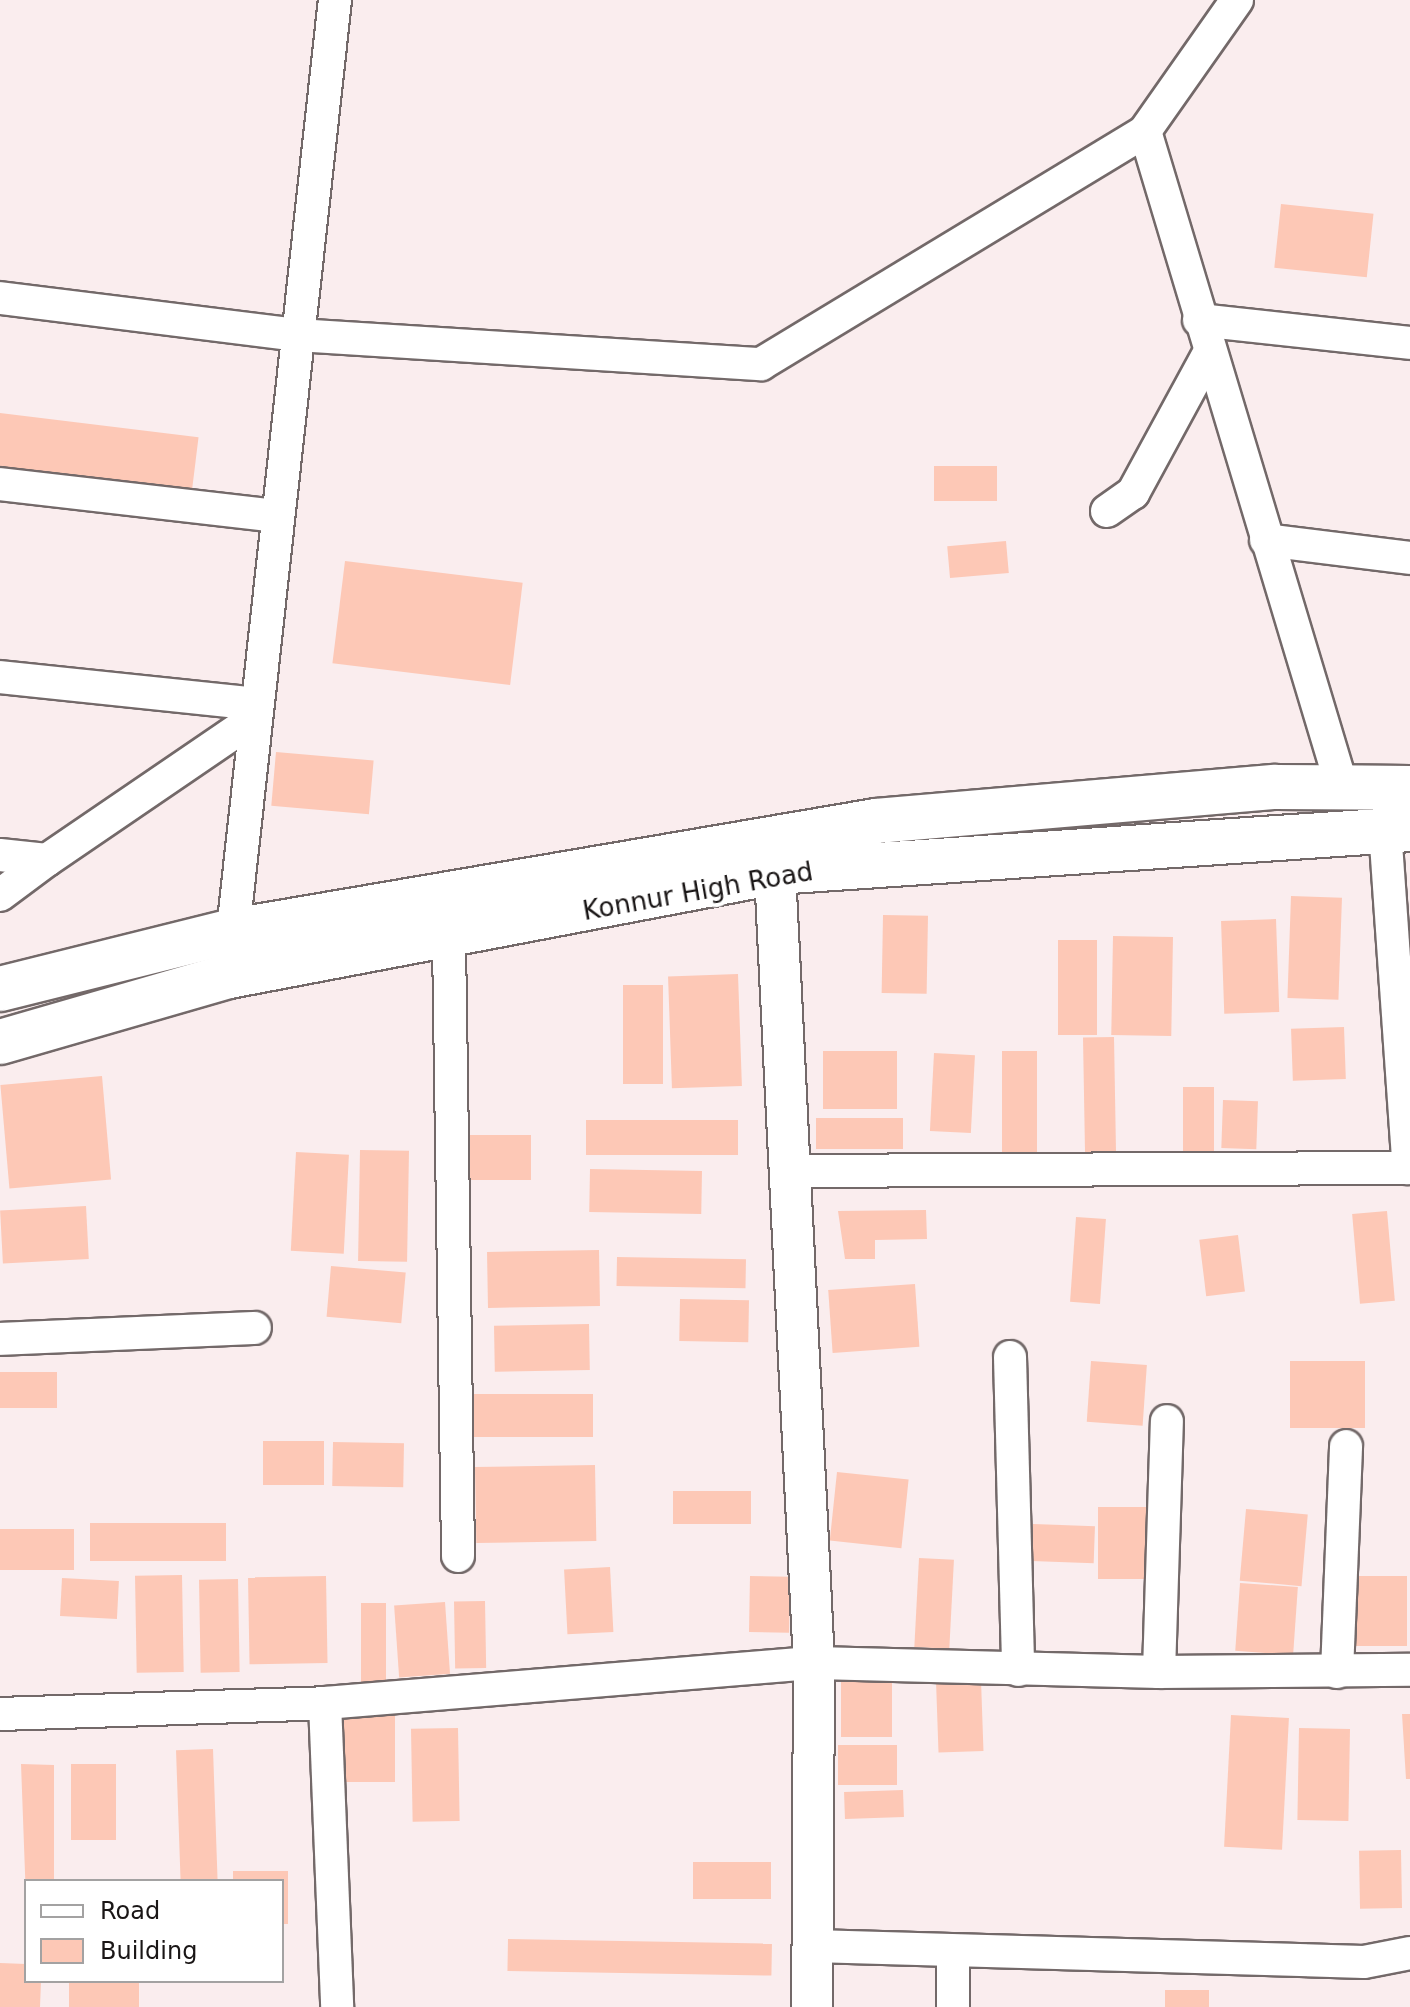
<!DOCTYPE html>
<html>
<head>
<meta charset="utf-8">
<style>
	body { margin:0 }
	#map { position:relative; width:1410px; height:2007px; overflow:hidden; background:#faedee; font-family:"DejaVu Sans",sans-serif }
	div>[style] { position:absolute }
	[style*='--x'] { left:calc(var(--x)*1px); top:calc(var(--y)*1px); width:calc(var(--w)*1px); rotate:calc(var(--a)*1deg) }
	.building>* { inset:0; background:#fdc8b6; transform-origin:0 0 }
	.roads { filter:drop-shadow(2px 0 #736969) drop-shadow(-2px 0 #736969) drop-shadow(0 2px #736969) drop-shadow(0 -2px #736969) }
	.minor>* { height:32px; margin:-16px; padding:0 16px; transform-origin:16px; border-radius:16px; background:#fff }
	.tertiary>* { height:40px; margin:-20px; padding:0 20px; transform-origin:20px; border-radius:20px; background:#fff }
	.primary>* { height:44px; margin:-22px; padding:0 22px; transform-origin:22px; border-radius:22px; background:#fff }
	span { translate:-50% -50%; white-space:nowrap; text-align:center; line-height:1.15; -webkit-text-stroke:8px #fff; paint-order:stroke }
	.street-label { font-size:26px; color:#1a1616 }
	.legend { position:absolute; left:24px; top:1879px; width:260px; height:104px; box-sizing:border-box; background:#fff; border:2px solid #a3a2a2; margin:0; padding:10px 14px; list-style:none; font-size:24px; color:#1a1616 }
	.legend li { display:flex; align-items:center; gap:16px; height:40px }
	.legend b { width:40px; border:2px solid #a3a2a2 }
</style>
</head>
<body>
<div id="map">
	<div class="building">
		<i style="left:1281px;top:204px;width:93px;height:64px;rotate:6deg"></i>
		<i style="left:0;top:413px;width:200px;height:53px;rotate:7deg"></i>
		<i style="left:997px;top:466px;width:35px;height:63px;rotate:90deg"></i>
		<i style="left:1006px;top:541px;width:32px;height:59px;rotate:85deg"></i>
		<i style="left:345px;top:561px;width:179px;height:103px;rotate:7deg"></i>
		<i style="left:276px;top:752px;width:98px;height:54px;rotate:5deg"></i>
		<i style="left:1291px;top:896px;width:51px;height:102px;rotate:2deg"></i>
		<i style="left:883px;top:915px;width:45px;height:78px;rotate:1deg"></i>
		<i style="left:1276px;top:919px;width:93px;height:55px;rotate:88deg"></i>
		<i style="left:1113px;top:936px;width:60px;height:99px;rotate:1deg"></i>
		<i style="left:1058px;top:940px;width:39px;height:95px"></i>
		<i style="left:738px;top:974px;width:112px;height:70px;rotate:88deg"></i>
		<i style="left:623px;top:985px;width:40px;height:99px"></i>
		<i style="left:1344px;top:1027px;width:52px;height:53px;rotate:88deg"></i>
		<i style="left:1114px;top:1037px;width:121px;height:31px;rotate:89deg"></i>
		<i style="left:823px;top:1051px;width:74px;height:58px"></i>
		<i style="left:1002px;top:1051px;width:35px;height:102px"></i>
		<i style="left:934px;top:1053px;width:41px;height:78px;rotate:3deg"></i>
		<i style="left:102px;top:1076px;width:104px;height:102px;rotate:85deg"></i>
		<i style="left:1183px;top:1087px;width:31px;height:69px"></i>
		<i style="left:1223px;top:1100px;width:35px;height:48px;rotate:2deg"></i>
		<i style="left:903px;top:1118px;width:31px;height:87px;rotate:90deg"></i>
		<i style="left:586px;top:1120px;width:152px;height:35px"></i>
		<i style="left:531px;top:1135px;width:45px;height:61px;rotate:90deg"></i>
		<i style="left:360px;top:1150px;width:49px;height:111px;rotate:1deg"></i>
		<i style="left:296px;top:1152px;width:53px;height:99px;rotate:3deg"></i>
		<i style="left:590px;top:1169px;width:112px;height:43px;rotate:1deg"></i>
		<i style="left:86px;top:1206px;width:53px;height:86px;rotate:87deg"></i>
		<i style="clip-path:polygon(926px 1210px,927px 1239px,875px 1240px,875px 1259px,845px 1259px,838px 1211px)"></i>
		<i style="left:1387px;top:1211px;width:90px;height:35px;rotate:85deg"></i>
		<i style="left:1076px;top:1217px;width:30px;height:85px;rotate:4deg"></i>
		<i style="left:1238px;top:1235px;width:57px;height:39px;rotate:83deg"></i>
		<i style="left:599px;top:1250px;width:56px;height:112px;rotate:89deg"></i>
		<i style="left:617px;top:1257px;width:129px;height:29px;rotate:1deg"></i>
		<i style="left:331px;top:1266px;width:75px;height:51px;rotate:5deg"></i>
		<i style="left:915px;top:1284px;width:63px;height:87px;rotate:86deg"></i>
		<i style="left:680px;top:1299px;width:69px;height:42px;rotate:1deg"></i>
		<i style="left:589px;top:1324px;width:46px;height:95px;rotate:89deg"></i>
		<i style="left:1091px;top:1361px;width:56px;height:61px;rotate:4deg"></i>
		<i style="left:1290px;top:1361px;width:75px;height:67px"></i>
		<i style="left:57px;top:1372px;width:36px;height:57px;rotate:90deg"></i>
		<i style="left:593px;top:1394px;width:43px;height:122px;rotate:90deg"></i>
		<i style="left:324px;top:1441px;width:44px;height:61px;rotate:90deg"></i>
		<i style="left:333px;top:1442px;width:71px;height:44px;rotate:1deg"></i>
		<i style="left:595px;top:1465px;width:76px;height:120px;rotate:89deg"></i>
		<i style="left:837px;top:1472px;width:72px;height:69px;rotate:6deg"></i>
		<i style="left:673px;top:1491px;width:78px;height:33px"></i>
		<i style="left:1098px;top:1507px;width:52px;height:72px"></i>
		<i style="left:1246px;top:1509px;width:62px;height:72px;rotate:5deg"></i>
		<i style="left:226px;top:1523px;width:38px;height:136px;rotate:90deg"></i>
		<i style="left:1033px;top:1524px;width:62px;height:37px;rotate:2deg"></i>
		<i style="left:0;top:1529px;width:74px;height:41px"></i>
		<i style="left:919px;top:1558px;width:35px;height:89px;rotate:3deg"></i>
		<i style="left:610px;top:1567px;width:65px;height:46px;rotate:87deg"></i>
		<i style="left:182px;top:1575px;width:97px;height:47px;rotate:89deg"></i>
		<i style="left:326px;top:1576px;width:87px;height:78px;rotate:89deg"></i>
		<i style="left:750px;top:1576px;width:40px;height:56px;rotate:1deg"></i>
		<i style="left:1348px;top:1576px;width:59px;height:70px"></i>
		<i style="left:62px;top:1578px;width:57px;height:38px;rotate:3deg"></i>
		<i style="left:238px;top:1579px;width:93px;height:39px;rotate:89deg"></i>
		<i style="left:1240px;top:1583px;width:58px;height:68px;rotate:4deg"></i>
		<i style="left:485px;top:1601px;width:67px;height:31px;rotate:89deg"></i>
		<i style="left:445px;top:1602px;width:72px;height:51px;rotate:86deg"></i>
		<i style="left:361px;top:1603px;width:25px;height:80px"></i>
		<i style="left:841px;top:1680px;width:51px;height:57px"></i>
		<i style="left:981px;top:1680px;width:71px;height:45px;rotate:88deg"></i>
		<i style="left:344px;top:1710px;width:51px;height:72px"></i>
		<i style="clip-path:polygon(1402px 1714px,1410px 1714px,1410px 1779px,1406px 1779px)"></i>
		<i style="left:1231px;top:1715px;width:58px;height:132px;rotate:3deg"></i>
		<i style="left:458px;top:1728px;width:93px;height:47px;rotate:89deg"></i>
		<i style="left:1299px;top:1728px;width:51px;height:92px;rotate:1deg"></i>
		<i style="left:897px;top:1745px;width:40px;height:59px;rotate:90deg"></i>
		<i style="left:213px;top:1749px;width:132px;height:37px;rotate:88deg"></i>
		<i style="clip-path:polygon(21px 1764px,54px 1765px,54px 1881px,26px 1881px,26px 1900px)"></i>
		<i style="left:71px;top:1764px;width:45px;height:76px"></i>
		<i style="left:903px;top:1790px;width:27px;height:59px;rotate:88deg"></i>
		<i style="left:1401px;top:1850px;width:58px;height:42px;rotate:89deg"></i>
		<i style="left:771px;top:1862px;width:37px;height:78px;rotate:90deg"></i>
		<i style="clip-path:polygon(233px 1871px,288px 1871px,288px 1924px,282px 1924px,282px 1881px,233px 1881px)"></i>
		<i style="left:508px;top:1939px;width:264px;height:32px;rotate:1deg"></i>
		<i style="clip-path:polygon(0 1963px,26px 1964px,26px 1981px,41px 1981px,40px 2007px,0 2007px)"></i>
		<i style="left:69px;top:1981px;width:70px;height:26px"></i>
		<i style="left:1165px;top:1990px;width:44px;height:17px"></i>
	</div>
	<div class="roads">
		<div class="minor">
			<i style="--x:1237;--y:0;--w:160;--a:125.1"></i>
			<i style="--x:1145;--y:131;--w:685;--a:73.28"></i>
			<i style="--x:0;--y:298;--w:299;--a:7.1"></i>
			<i style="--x:297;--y:335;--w:465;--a:3.6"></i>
			<i style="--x:761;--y:364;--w:449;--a:-31.2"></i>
			<i style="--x:1199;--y:320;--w:212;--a:6.2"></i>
			<i style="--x:0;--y:484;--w:279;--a:6.6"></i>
			<i style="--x:1107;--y:511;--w:32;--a:-35"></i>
			<i style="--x:1133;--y:493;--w:159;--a:-61.5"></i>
			<i style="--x:1266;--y:540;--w:145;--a:7.1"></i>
			<i style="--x:0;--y:677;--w:257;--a:6"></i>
			<i style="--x:1385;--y:829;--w:340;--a:86"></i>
			<i style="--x:0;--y:855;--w:47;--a:6.1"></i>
			<i style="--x:47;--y:860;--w:252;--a:-34.3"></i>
			<i style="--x:0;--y:895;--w:59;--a:-36.7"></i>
			<i style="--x:233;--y:931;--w:937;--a:-83.75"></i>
			<i style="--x:449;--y:940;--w:616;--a:89.16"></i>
			<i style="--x:787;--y:1171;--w:623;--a:-0.28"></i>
			<i style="--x:0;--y:1339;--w:255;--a:-2.5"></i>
			<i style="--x:1010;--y:1357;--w:313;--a:88.5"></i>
			<i style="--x:1159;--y:1672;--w:251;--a:-88.2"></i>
			<i style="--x:1337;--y:1672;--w:226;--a:-87.7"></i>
			<i style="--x:325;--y:1703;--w:304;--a:87.7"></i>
			<i style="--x:0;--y:1714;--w:325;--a:-1.9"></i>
			<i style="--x:325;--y:1703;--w:491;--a:-4.7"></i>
			<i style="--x:814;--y:1663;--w:345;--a:1.5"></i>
			<i style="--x:1159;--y:1672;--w:251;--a:-0.5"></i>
			<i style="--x:813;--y:1946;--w:551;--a:1.66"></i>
			<i style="--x:1364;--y:1962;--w:47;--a:-11.1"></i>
			<i style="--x:953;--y:2007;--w:55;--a:-90"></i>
		</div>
		<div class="tertiary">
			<i style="--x:775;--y:872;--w:792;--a:87.18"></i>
			<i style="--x:814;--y:1663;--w:344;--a:90.3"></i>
		</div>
		<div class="primary">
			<i style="--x:0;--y:989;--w:240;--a:-14"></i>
			<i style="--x:233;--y:931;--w:652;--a:-9.71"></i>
			<i style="--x:876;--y:821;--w:401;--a:-4.9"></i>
			<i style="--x:1276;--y:787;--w:134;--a:0.4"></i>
			<i style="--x:0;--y:1042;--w:238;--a:-16.1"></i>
			<i style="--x:229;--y:976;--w:556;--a:-10.78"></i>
			<i style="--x:775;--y:872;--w:636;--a:-3.87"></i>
		</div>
	</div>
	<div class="street-label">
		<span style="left:698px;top:892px;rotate:-10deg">Konnur High Road</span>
	</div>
	<ul class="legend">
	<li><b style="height:10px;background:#fff"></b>Road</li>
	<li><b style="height:22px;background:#fdc8b6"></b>Building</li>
	</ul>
</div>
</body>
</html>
